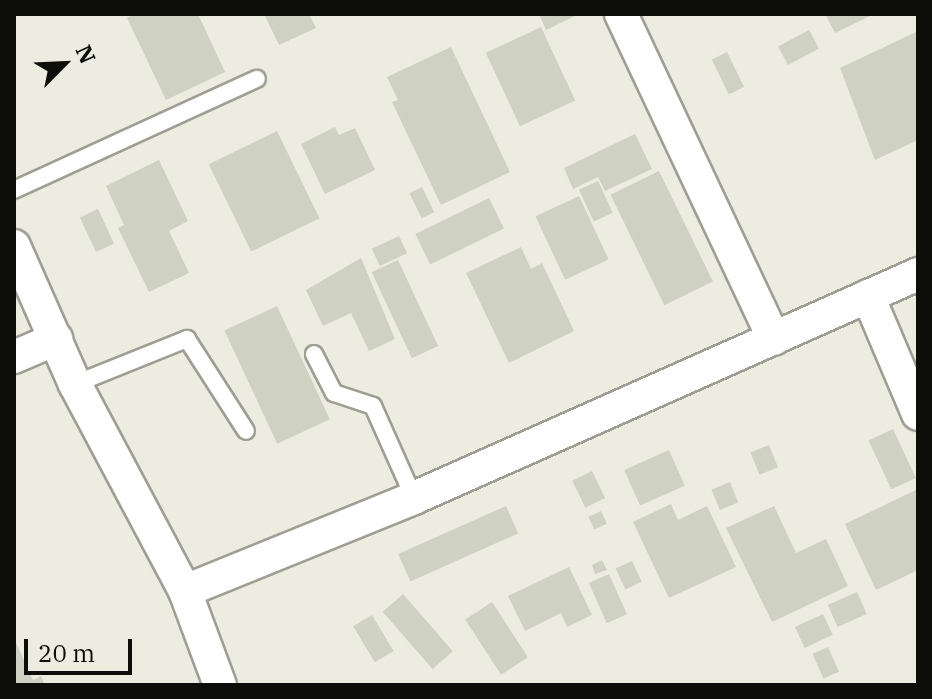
<!DOCTYPE html>
<html>
<head>
<meta charset="utf-8">
<style>
	body { margin:0 }
	#map { position:relative; width:932px; height:699px; overflow:hidden; background:#ecede0; font-family:"IBM Plex Serif",serif }
	div>[style] { position:absolute }
	[style*='--x'] { left:calc(var(--x)*1px); top:calc(var(--y)*1px); width:calc(var(--w)*1px); rotate:calc(var(--a)*1deg) }
	.building>* { inset:0; background:#cfd1c3; transform-origin:0 0 }
	.roads { filter:drop-shadow(2px 0 #9e9f92) drop-shadow(-2px 0 #9e9f92) drop-shadow(0 2px #9e9f92) drop-shadow(0 -2px #9e9f92) }
	.service>* { height:16px; margin:-8px; padding:0 8px; transform-origin:8px; border-radius:8px; background:#fff }
	.minor>* { height:32px; margin:-16px; padding:0 16px; transform-origin:16px; border-radius:16px; background:#fff }
	span { translate:-50% -50%; white-space:nowrap; text-align:center; line-height:1.15; -webkit-text-stroke:8px #ecede0; paint-order:stroke }
	.frame { position:absolute; inset:0; border:16px solid #0d0e09; pointer-events:none }
	.north { position:absolute; left:24px; top:24px; width:80px; height:80px; -webkit-text-stroke:6px #ecede0; paint-order:stroke; rotate:66deg; font-size:22px; font-weight:700; line-height:32px; text-align:center; color:#0d0e09 }
	.north::after { content:''; display:block; margin:auto; width:28px; height:36px; background:#0d0e09; clip-path:polygon(50% 0,100% 100%,50% 72%,0 100%) }
	.scale { position:absolute; left:24px; top:639px; width:108px; height:36px; box-sizing:border-box; border:4px solid #0d0e09; border-top:0; padding-left:10px; font-size:24px; line-height:28px; white-space:nowrap; color:#0d0e09; -webkit-text-stroke:6px #ecede0; paint-order:stroke }
</style>
</head>
<body>
<div id="map">
	<div class="building">
		<i style="clip-path:polygon(135px 14px,198px 14px,225px 72px,166px 100px,127px 18px)"></i>
		<i style="clip-path:polygon(264px 14px,309px 14px,316px 28px,279px 45px)"></i>
		<i style="clip-path:polygon(539px 14px,579px 14px,546px 30px)"></i>
		<i style="clip-path:polygon(825px 14px,874px 14px,835px 33px)"></i>
		<i style="left:541px;top:27px;width:81px;height:61px;rotate:65deg"></i>
		<i style="left:809px;top:30px;width:21px;height:35px;rotate:62deg"></i>
		<i style="clip-path:polygon(918px 31px,918px 140px,875px 160px,840px 68px)"></i>
		<i style="clip-path:polygon(451px 47px,510px 172px,441px 205px,392px 102px,398px 100px,387px 77px)"></i>
		<i style="left:727px;top:52px;width:39px;height:17px;rotate:64deg"></i>
		<i style="clip-path:polygon(335px 127px,339px 135px,355px 128px,375px 170px,325px 194px,301px 144px)"></i>
		<i style="left:277px;top:131px;width:97px;height:76px;rotate:64deg"></i>
		<i style="clip-path:polygon(635px 134px,652px 169px,605px 191px,598px 177px,573px 189px,564px 168px)"></i>
		<i style="clip-path:polygon(159px 160px,188px 221px,169px 231px,189px 273px,149px 292px,118px 228px,124px 225px,106px 186px)"></i>
		<i style="left:659px;top:171px;width:123px;height:54px;rotate:64deg"></i>
		<i style="left:598px;top:181px;width:35px;height:21px;rotate:65deg"></i>
		<i style="left:422px;top:187px;width:28px;height:14px;rotate:64deg"></i>
		<i style="left:579px;top:196px;width:70px;height:48px;rotate:65deg"></i>
		<i style="left:489px;top:198px;width:34px;height:82px;rotate:64deg"></i>
		<i style="left:98px;top:209px;width:38px;height:20px;rotate:65deg"></i>
		<i style="left:399px;top:236px;width:19px;height:30px;rotate:65deg"></i>
		<i style="clip-path:polygon(521px 247px,531px 269px,542px 263px,574px 331px,509px 363px,466px 273px)"></i>
		<i style="clip-path:polygon(361px 258px,395px 339px,369px 351px,351px 313px,323px 326px,306px 290px)"></i>
		<i style="left:398px;top:260px;width:95px;height:29px;rotate:65deg"></i>
		<i style="left:277px;top:306px;width:125px;height:58px;rotate:65deg"></i>
		<i style="left:893px;top:429px;width:54px;height:27px;rotate:65deg"></i>
		<i style="left:769px;top:445px;width:24px;height:20px;rotate:68deg"></i>
		<i style="left:669px;top:450px;width:39px;height:49px;rotate:66deg"></i>
		<i style="left:592px;top:471px;width:30px;height:22px;rotate:64deg"></i>
		<i style="left:730px;top:482px;width:22px;height:20px;rotate:68deg"></i>
		<i style="clip-path:polygon(918px 489px,918px 570px,876px 590px,845px 524px)"></i>
		<i style="clip-path:polygon(671px 504px,678px 520px,707px 506px,736px 567px,669px 598px,633px 522px)"></i>
		<i style="left:506px;top:506px;width:30px;height:118px;rotate:66deg"></i>
		<i style="clip-path:polygon(774px 506px,796px 553px,826px 539px,848px 586px,772px 622px,726px 528px)"></i>
		<i style="left:601px;top:511px;width:14px;height:14px;rotate:65deg"></i>
		<i style="clip-path:polygon(602px 560px,607px 570px,595px 574px,592px 565px)"></i>
		<i style="left:632px;top:561px;width:23px;height:18px;rotate:65deg"></i>
		<i style="clip-path:polygon(569px 567px,592px 615px,567px 627px,561px 613px,525px 631px,508px 596px)"></i>
		<i style="left:609px;top:574px;width:44px;height:22px;rotate:66deg"></i>
		<i style="left:857px;top:592px;width:24px;height:32px;rotate:66deg"></i>
		<i style="left:403px;top:594px;width:76px;height:27px;rotate:49deg"></i>
		<i style="left:492px;top:602px;width:66px;height:32px;rotate:57deg"></i>
		<i style="left:823px;top:614px;width:23px;height:31px;rotate:65deg"></i>
		<i style="left:372px;top:615px;width:42px;height:22px;rotate:59deg"></i>
		<i style="clip-path:polygon(14px 638px,33px 680px,41px 676px,45px 685px,14px 685px)"></i>
		<i style="left:828px;top:647px;width:27px;height:17px;rotate:66deg"></i>
	</div>
	<div class="roads">
		<div class="service">
			<i style="--x:14;--y:190;--w:267;--a:-24.6"></i>
			<i style="--x:314;--y:354;--w:44;--a:62.9"></i>
			<i style="--x:334;--y:393;--w:41;--a:18.4"></i>
			<i style="--x:373;--y:406;--w:101;--a:66"></i>
			<i style="--x:75;--y:384;--w:121;--a:-21.9"></i>
			<i style="--x:187;--y:339;--w:109;--a:57.3"></i>
		</div>
		<div class="minor">
			<i style="--x:621;--y:14;--w:359;--a:64.8"></i>
			<i style="--x:14;--y:246;--w:151;--a:66.2"></i>
			<i style="--x:75;--y:384;--w:234;--a:62"></i>
			<i style="--x:185;--y:591;--w:100;--a:69.6"></i>
			<i style="--x:868;--y:296;--w:128;--a:67"></i>
			<i style="--x:14;--y:357;--w:46;--a:-23.2"></i>
			<i style="--x:185;--y:591;--w:247;--a:-22.1"></i>
			<i style="--x:414;--y:498;--w:552;--a:-23.96"></i>
		</div>
	</div>
	<div class="frame"></div>
	<div class="north">N</div>
	<div class="scale">20 m</div>
</div>
</body>
</html>
